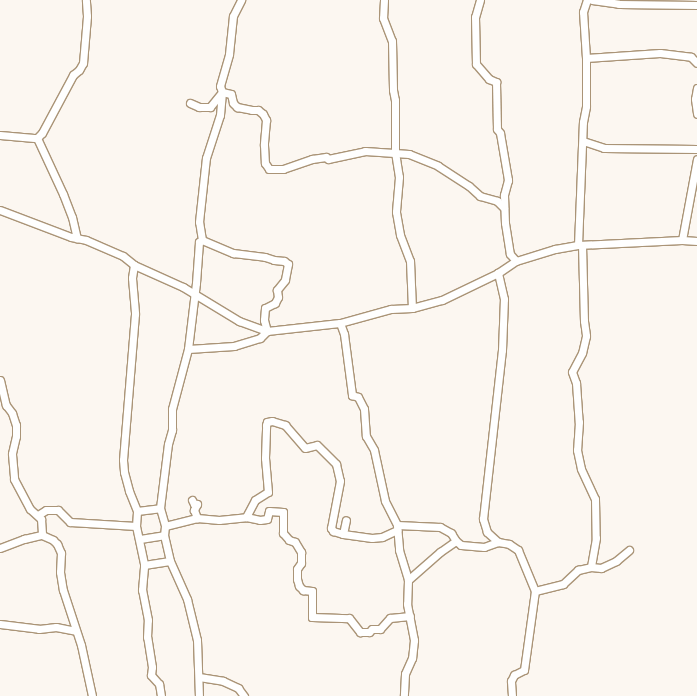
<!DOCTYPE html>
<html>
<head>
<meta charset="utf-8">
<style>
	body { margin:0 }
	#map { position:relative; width:697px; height:696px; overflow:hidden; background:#fcf7f1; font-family:Jost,sans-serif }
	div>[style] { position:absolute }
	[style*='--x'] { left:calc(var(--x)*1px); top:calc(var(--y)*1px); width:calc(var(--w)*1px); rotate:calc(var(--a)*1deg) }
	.roads { filter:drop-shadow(1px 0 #aa9477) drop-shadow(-1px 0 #aa9477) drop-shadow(0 1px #aa9477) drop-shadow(0 -1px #aa9477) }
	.minor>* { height:7px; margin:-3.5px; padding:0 3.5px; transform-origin:3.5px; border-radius:3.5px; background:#fff }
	span { translate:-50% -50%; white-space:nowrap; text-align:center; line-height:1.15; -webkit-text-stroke:4px #fff; paint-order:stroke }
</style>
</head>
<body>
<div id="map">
	<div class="roads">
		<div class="minor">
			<i style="--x:384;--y:0;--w:18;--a:93"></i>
			<i style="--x:383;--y:18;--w:25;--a:69"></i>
			<i style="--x:392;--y:41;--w:49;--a:88.8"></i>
			<i style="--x:393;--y:90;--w:10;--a:79"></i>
			<i style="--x:395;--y:100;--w:52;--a:90"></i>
			<i style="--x:395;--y:152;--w:25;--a:81"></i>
			<i style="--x:399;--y:177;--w:35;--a:95"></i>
			<i style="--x:396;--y:212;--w:23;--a:80"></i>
			<i style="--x:400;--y:235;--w:28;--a:69"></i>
			<i style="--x:410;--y:261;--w:47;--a:87.6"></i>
			<i style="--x:480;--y:0;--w:18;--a:106"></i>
			<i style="--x:475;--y:17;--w:47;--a:88.8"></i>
			<i style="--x:476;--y:64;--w:20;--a:49"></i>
			<i style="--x:489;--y:79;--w:8;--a:23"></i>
			<i style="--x:496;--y:82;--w:47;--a:88.8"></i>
			<i style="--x:497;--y:129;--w:5;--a:53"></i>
			<i style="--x:500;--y:133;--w:48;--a:80.3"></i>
			<i style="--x:508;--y:180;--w:16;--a:105"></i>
			<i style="--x:504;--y:195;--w:28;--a:88"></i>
			<i style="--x:505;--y:223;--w:31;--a:81"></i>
			<i style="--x:510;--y:254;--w:9;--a:49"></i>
			<i style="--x:592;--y:0;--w:27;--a:8"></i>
			<i style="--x:619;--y:4;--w:78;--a:0.7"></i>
			<i style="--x:586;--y:58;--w:74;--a:-3.9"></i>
			<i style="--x:660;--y:53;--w:31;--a:7"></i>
			<i style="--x:691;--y:57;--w:8;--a:45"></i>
			<i style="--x:697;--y:88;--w:11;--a:100"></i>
			<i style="--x:695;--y:99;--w:15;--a:82"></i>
			<i style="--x:190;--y:103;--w:10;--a:24"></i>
			<i style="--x:199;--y:107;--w:11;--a:0"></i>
			<i style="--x:210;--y:107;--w:19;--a:-51"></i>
			<i style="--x:222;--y:92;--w:9;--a:13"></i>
			<i style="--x:231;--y:94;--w:9;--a:77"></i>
			<i style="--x:233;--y:103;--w:6;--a:45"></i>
			<i style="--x:237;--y:107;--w:15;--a:11"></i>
			<i style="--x:252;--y:110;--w:6;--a:0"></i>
			<i style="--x:258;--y:110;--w:6;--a:39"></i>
			<i style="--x:263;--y:114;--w:7;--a:63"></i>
			<i style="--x:266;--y:120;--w:25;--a:95"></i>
			<i style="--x:264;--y:145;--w:18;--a:87"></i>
			<i style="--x:265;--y:163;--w:7;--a:56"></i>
			<i style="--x:269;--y:169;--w:14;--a:0"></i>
			<i style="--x:283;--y:169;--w:31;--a:-19"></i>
			<i style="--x:312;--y:159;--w:14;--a:-8"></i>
			<i style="--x:326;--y:157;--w:3;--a:45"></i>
			<i style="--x:328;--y:159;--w:38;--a:-12"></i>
			<i style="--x:365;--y:151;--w:44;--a:3.9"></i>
			<i style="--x:409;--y:154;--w:31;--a:22"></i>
			<i style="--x:438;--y:166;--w:37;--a:33"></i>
			<i style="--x:469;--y:186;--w:15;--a:42"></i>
			<i style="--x:480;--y:196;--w:18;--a:16"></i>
			<i style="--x:497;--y:201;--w:10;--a:45"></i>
			<i style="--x:0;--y:135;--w:37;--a:5"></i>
			<i style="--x:37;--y:138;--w:62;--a:65.1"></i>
			<i style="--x:63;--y:194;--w:25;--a:69"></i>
			<i style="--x:72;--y:217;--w:22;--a:77"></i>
			<i style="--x:37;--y:138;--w:7;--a:-45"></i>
			<i style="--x:42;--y:133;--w:66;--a:-61.9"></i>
			<i style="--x:73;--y:75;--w:8;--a:-40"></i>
			<i style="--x:79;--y:70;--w:8;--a:-60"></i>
			<i style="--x:83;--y:63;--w:47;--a:-85.1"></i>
			<i style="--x:87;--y:16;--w:16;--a:-94"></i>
			<i style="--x:583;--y:141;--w:22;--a:18"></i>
			<i style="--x:604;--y:148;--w:93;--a:0.6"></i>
			<i style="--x:0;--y:210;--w:76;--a:20.8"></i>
			<i style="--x:71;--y:237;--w:15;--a:11"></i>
			<i style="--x:86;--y:240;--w:40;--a:23.4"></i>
			<i style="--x:123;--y:256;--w:14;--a:39"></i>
			<i style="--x:134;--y:265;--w:54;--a:24.2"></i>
			<i style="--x:183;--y:287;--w:66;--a:31.3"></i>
			<i style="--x:239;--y:321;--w:30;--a:20"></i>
			<i style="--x:267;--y:331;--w:73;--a:-6.3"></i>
			<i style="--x:340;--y:323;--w:53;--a:-15.4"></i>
			<i style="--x:391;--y:309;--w:21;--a:-3"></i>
			<i style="--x:412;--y:308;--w:31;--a:-15"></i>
			<i style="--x:442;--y:300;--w:62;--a:-25.7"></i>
			<i style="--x:498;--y:273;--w:22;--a:-34"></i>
			<i style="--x:516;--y:261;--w:41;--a:-17.1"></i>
			<i style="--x:555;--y:249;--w:23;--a:-10"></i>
			<i style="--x:578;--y:245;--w:104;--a:-2.8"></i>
			<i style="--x:682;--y:240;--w:82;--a:-79.5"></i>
			<i style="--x:202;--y:240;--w:18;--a:-99"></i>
			<i style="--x:199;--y:222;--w:64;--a:-83.8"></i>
			<i style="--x:206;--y:158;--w:45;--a:-72"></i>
			<i style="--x:220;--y:115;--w:23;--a:-85"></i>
			<i style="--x:222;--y:92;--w:6;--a:-108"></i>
			<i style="--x:220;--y:86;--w:33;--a:-74"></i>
			<i style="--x:229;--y:54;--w:38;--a:-84"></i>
			<i style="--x:233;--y:16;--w:18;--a:-63"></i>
			<i style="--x:682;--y:240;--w:15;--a:4"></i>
			<i style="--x:578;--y:245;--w:123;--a:-87.7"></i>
			<i style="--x:583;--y:122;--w:16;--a:-79"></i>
			<i style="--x:586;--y:106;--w:48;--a:-90"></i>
			<i style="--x:586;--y:58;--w:46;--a:-93.7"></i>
			<i style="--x:583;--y:12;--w:13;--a:-72"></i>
			<i style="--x:582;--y:245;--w:76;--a:88.5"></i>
			<i style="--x:584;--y:321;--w:15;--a:82"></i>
			<i style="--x:586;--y:336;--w:17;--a:103"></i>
			<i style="--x:582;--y:353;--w:21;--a:118"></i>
			<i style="--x:572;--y:372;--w:12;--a:70"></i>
			<i style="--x:576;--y:383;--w:39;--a:86"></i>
			<i style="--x:579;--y:422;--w:28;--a:94"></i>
			<i style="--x:577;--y:450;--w:19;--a:78"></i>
			<i style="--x:581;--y:469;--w:33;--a:65"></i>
			<i style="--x:595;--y:499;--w:39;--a:89"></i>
			<i style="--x:596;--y:538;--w:29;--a:100"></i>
			<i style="--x:134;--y:265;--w:13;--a:99"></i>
			<i style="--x:132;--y:278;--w:36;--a:85"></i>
			<i style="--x:135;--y:314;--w:146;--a:94.7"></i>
			<i style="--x:123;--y:460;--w:12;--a:85"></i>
			<i style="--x:124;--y:472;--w:20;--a:75"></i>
			<i style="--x:129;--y:491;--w:22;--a:68"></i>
			<i style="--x:137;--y:511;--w:23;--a:-7"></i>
			<i style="--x:160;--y:508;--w:19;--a:74"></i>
			<i style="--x:165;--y:526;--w:9;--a:96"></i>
			<i style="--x:164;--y:535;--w:27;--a:77"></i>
			<i style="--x:170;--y:561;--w:42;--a:65.9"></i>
			<i style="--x:187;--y:599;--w:42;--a:76.3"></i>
			<i style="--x:197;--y:640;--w:56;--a:88"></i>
			<i style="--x:340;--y:323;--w:12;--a:70"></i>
			<i style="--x:344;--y:334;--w:62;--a:82.5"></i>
			<i style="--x:352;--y:395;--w:6;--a:18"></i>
			<i style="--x:358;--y:397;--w:13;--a:63"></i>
			<i style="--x:364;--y:409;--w:27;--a:86"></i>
			<i style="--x:366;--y:436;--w:16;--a:60"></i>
			<i style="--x:374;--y:450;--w:52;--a:77.8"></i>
			<i style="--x:385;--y:501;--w:27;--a:63"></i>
			<i style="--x:397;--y:525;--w:25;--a:85"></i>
			<i style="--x:399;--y:550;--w:31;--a:73"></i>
			<i style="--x:408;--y:580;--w:24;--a:92"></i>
			<i style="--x:407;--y:604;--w:37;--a:79"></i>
			<i style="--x:414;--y:640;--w:18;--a:96"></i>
			<i style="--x:412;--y:658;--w:17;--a:114"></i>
			<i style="--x:405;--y:674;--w:22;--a:93"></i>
			<i style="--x:0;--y:380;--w:26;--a:77"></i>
			<i style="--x:6;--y:405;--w:10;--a:53"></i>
			<i style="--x:12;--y:413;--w:13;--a:72"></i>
			<i style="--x:16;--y:425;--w:11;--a:90"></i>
			<i style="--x:16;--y:436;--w:18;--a:103"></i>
			<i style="--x:12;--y:454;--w:25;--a:85"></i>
			<i style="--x:14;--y:479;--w:34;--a:62"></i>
			<i style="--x:30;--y:509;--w:15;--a:42"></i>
			<i style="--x:41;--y:519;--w:16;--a:86"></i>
			<i style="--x:192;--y:500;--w:4;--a:63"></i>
			<i style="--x:194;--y:504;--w:3;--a:0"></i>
			<i style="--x:197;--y:504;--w:7;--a:117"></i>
			<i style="--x:194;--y:510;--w:9;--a:69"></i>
			<i style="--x:160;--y:508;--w:64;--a:-82.9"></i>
			<i style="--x:168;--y:444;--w:15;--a:-74"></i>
			<i style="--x:172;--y:430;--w:21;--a:-90"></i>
			<i style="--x:172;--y:409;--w:62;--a:-75.1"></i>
			<i style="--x:188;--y:349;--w:66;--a:-83.1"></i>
			<i style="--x:196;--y:283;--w:41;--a:-85.8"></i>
			<i style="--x:199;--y:242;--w:4;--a:-34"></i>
			<i style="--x:202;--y:240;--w:34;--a:23"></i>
			<i style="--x:233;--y:253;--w:32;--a:7"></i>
			<i style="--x:265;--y:257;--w:9;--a:18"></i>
			<i style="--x:274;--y:260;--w:10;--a:6"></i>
			<i style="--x:284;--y:261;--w:5;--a:37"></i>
			<i style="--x:288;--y:264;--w:16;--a:101"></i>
			<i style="--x:285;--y:280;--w:13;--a:129"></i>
			<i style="--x:277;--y:290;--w:7;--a:82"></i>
			<i style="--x:278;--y:297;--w:7;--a:117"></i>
			<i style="--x:275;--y:303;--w:11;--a:153"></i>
			<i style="--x:265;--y:308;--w:12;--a:95"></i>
			<i style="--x:264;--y:320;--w:11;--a:75"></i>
			<i style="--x:267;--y:331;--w:10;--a:135"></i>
			<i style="--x:260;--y:338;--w:27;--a:163"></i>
			<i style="--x:234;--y:346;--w:46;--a:176.3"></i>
			<i style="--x:38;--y:515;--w:9;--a:-32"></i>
			<i style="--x:46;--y:510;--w:12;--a:0"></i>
			<i style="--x:58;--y:510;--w:17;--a:45"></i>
			<i style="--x:70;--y:522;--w:66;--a:3.5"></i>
			<i style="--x:136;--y:526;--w:15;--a:-86"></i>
			<i style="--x:246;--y:517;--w:19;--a:-62"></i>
			<i style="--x:255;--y:500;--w:15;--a:-32"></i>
			<i style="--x:268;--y:492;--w:34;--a:-95"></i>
			<i style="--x:265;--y:458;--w:33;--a:-88"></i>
			<i style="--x:266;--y:425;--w:3;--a:-72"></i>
			<i style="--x:267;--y:422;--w:5;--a:-11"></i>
			<i style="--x:272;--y:421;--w:14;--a:17"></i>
			<i style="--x:285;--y:425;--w:30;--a:49"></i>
			<i style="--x:305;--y:448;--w:12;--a:-14"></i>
			<i style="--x:317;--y:445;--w:27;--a:45"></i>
			<i style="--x:336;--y:464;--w:17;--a:77"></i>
			<i style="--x:340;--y:481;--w:48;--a:100.8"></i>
			<i style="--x:331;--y:528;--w:4;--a:56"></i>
			<i style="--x:333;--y:531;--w:10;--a:17"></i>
			<i style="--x:343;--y:534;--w:14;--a:-78"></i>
			<i style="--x:397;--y:525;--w:43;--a:2.7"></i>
			<i style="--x:440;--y:527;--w:13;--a:29"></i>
			<i style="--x:451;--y:533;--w:9;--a:58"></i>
			<i style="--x:456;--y:541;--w:6;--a:39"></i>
			<i style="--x:461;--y:545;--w:23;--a:5"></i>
			<i style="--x:484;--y:547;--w:15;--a:-20"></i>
			<i style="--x:498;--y:542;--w:11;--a:10"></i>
			<i style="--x:509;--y:544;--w:11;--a:34"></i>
			<i style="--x:518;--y:550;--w:44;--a:67.5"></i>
			<i style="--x:535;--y:591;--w:29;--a:-14"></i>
			<i style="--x:563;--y:584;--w:21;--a:-43"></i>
			<i style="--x:578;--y:570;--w:13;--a:-13"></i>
			<i style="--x:591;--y:567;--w:10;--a:6"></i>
			<i style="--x:601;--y:568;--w:17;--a:-25"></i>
			<i style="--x:616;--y:561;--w:17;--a:-40"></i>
			<i style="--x:136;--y:526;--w:40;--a:78"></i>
			<i style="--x:165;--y:526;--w:33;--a:-14"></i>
			<i style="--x:197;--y:518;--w:22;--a:5"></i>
			<i style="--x:219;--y:520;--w:27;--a:-6"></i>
			<i style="--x:246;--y:517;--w:14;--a:12"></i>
			<i style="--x:260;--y:520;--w:7;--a:-8"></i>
			<i style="--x:267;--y:519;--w:8;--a:-76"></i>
			<i style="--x:269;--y:511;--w:14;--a:4"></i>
			<i style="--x:283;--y:512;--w:21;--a:90"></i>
			<i style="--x:283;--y:533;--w:9;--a:49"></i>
			<i style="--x:289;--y:540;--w:6;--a:18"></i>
			<i style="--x:295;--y:542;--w:12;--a:59"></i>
			<i style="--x:301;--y:552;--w:11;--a:90"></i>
			<i style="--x:301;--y:563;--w:7;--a:124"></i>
			<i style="--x:297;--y:569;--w:10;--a:90"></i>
			<i style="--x:297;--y:579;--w:7;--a:74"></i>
			<i style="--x:299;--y:586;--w:6;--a:45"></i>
			<i style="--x:303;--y:590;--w:9;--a:6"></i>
			<i style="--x:312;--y:591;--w:26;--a:90"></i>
			<i style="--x:312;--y:617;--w:37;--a:2"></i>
			<i style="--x:349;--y:618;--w:18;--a:52"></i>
			<i style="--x:360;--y:632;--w:9;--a:0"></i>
			<i style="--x:369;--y:632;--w:4;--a:-45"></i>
			<i style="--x:372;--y:629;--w:8;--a:0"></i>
			<i style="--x:380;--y:629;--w:15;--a:-48"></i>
			<i style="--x:390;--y:618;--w:20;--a:-6"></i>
			<i style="--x:343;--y:534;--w:29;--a:8"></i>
			<i style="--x:372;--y:538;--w:10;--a:-6"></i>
			<i style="--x:382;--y:537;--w:17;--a:-25"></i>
			<i style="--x:140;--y:539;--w:24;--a:-9"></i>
			<i style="--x:498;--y:542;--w:15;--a:-138"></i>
			<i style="--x:487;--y:532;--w:14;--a:-107"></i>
			<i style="--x:483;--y:519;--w:170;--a:-83.6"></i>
			<i style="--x:502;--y:350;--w:51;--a:-87.8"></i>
			<i style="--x:504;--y:299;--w:27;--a:-103"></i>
			<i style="--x:0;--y:548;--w:26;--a:-21"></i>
			<i style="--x:24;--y:539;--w:18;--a:-13"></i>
			<i style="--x:42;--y:535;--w:12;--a:24"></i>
			<i style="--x:53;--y:540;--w:6;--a:45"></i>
			<i style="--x:57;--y:544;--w:10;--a:66"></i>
			<i style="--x:61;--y:553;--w:19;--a:93"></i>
			<i style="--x:60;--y:572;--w:18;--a:81"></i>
			<i style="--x:63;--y:590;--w:58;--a:71.9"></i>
			<i style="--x:81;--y:645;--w:52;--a:77.8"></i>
			<i style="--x:408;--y:580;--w:43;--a:-41.2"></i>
			<i style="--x:440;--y:552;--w:19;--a:-35"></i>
			<i style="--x:0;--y:624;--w:39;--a:7"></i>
			<i style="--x:39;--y:629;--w:17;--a:-7"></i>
			<i style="--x:56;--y:627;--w:20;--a:11"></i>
			<i style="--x:199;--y:677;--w:24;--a:9"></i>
			<i style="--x:223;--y:681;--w:17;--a:25"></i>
			<i style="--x:238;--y:688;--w:10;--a:53"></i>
			<i style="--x:161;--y:696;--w:12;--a:-99"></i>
			<i style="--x:159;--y:684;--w:12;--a:-132"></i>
			<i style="--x:151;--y:675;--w:8;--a:-83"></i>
			<i style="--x:152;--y:667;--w:30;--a:-99"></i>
			<i style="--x:147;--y:637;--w:17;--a:-87"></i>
			<i style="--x:148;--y:620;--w:31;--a:-101"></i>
			<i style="--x:142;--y:590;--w:25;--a:-85"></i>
			<i style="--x:144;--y:565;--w:26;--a:-9"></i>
			<i style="--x:512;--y:696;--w:15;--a:-94"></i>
			<i style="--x:511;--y:681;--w:7;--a:-63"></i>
			<i style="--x:514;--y:675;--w:11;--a:-27"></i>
			<i style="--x:524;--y:670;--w:80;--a:-82.1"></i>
		</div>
	</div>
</div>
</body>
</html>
